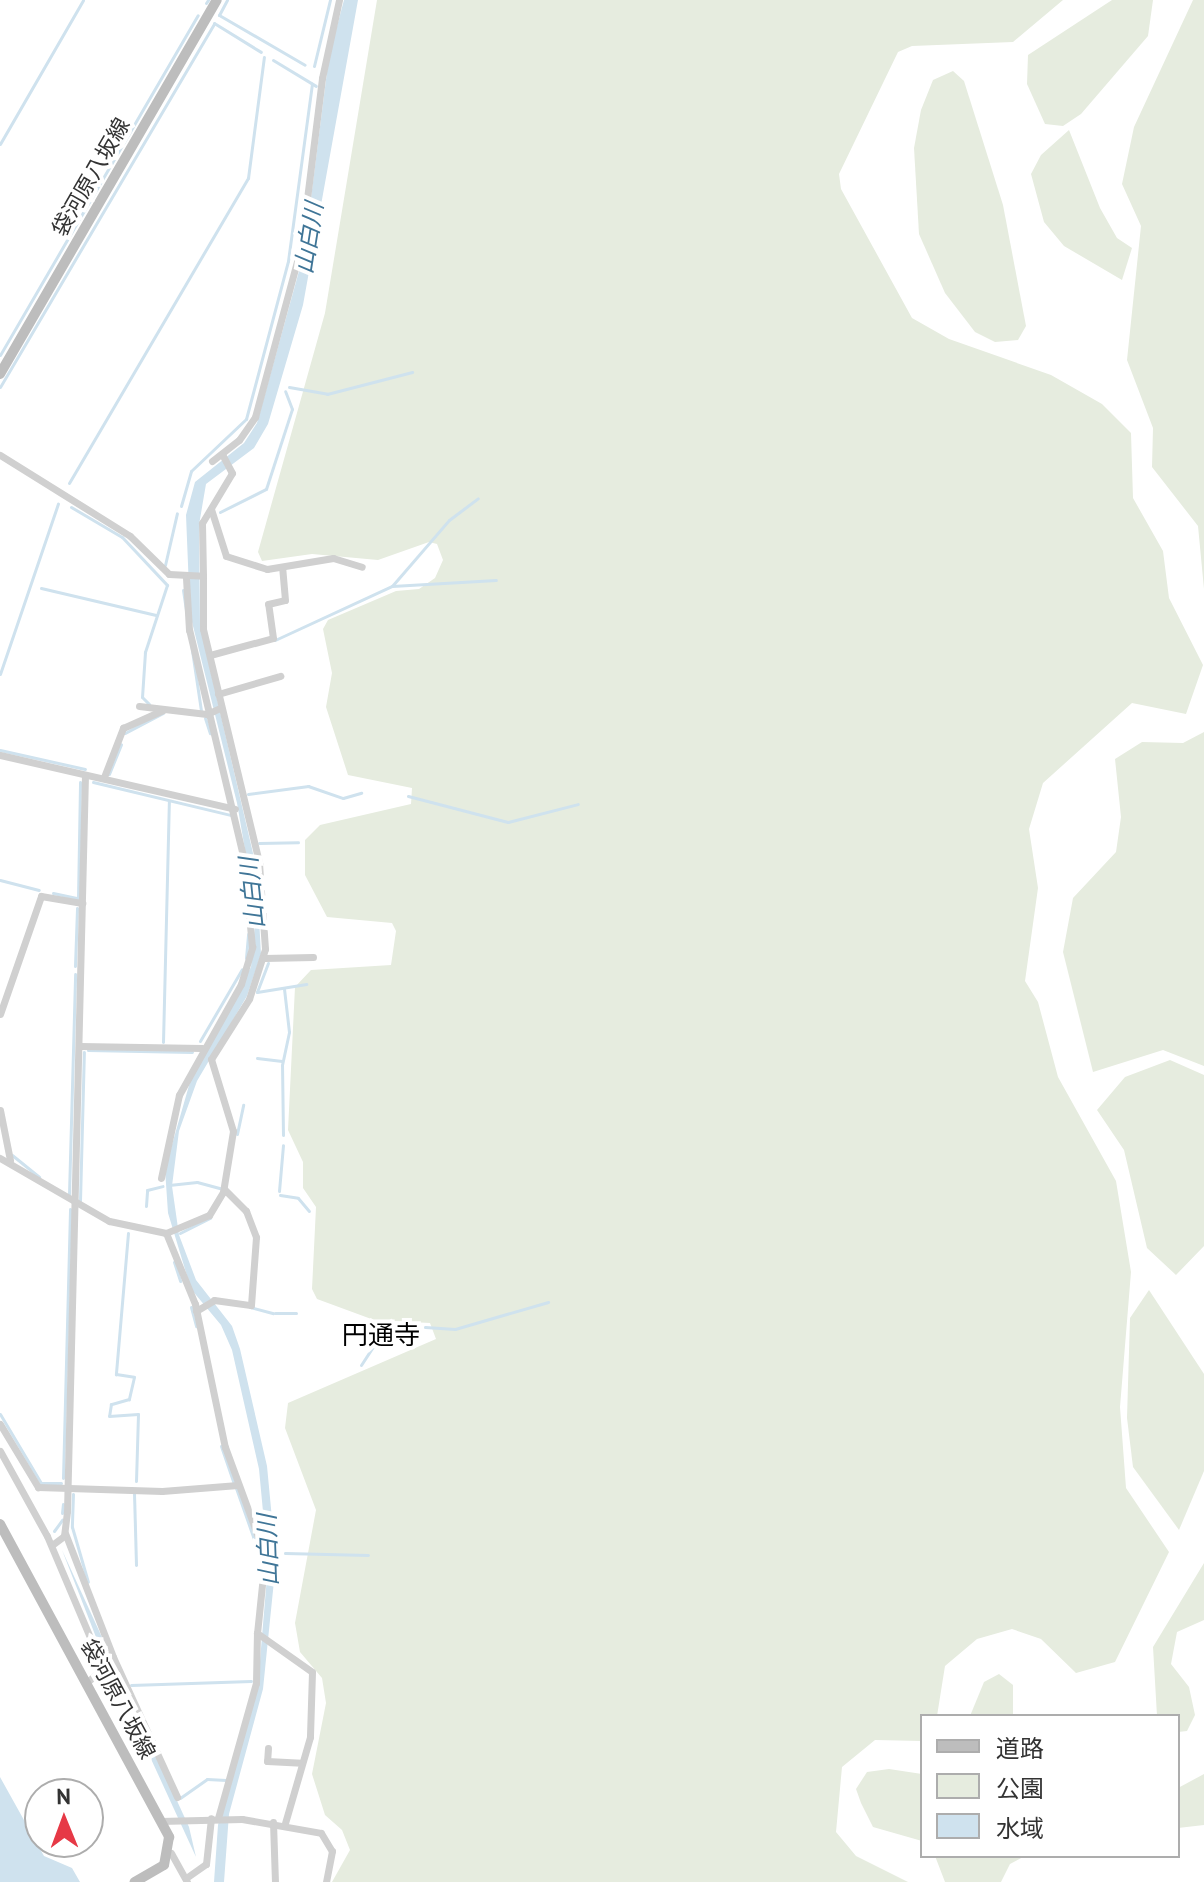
<!DOCTYPE html>
<html>
<head>
<meta charset="utf-8">
<style>
	body { margin:0 }
	#map { position:relative; width:1204px; height:1882px; overflow:hidden; background:#fff; font-family:"PT Sans","Noto Sans JP",sans-serif }
	div>[style] { position:absolute }
	[style*='--x'] { left:calc(var(--x)*1px); top:calc(var(--y)*1px); width:calc(var(--w)*1px); rotate:calc(var(--a)*1deg) }
	.green>* { inset:0; background:#e6ecdf }
	.water>* { inset:0; background:#cfe2ee }
	.stream>* { height:3px; margin:-1.5px; padding:0 1.5px; transform-origin:1.5px; border-radius:1.5px; background:#cfe2ee }
	.minor>* { height:7px; margin:-3.5px; padding:0 3.5px; transform-origin:3.5px; border-radius:3.5px; background:#d0d0d0 }
	.secondary>* { height:10px; margin:-5px; padding:0 5px; transform-origin:5px; border-radius:5px; background:#bdbdbd }
	span { translate:-50% -50%; white-space:nowrap; text-align:center; line-height:1.15; -webkit-text-stroke:8px #fff; paint-order:stroke }
	.street-label { font-size:22px; color:#333 }
	.water-label { font-size:24px; color:#3f7597; font-style:italic }
	.quarter-label { font-size:26px; color:#000 }
	.legend { position:absolute; left:920px; top:1714px; width:260px; height:144px; box-sizing:border-box; background:#fff; border:2px solid #adadad; margin:0; padding:10px 14px; list-style:none; font-size:24px; color:#333 }
	.legend li { display:flex; align-items:center; gap:16px; height:40px }
	.legend b { width:40px; border:2px solid #adadad }
	.north { position:absolute; left:24px; top:1778px; width:80px; height:80px; box-sizing:border-box; background:#fff; border:2px solid #adadad; border-radius:50%; rotate:359deg; font-size:22px; font-weight:700; line-height:32px; text-align:center; color:#333 }
	.north::after { content:''; display:block; margin:auto; width:28px; height:36px; background:#e63946; clip-path:polygon(50% 0,100% 100%,50% 72%,0 100%) }
</style>
</head>
<body>
<div id="map">
	<div class="green">
		<i style="clip-path:polygon(377px 0,1063px 0,1013px 42px,912px 46px,898px 52px,839px 174px,841px 189px,912px 318px,949px 339px,1051px 375px,1102px 404px,1131px 433px,1133px 498px,1163px 551px,1169px 598px,1203px 665px,1186px 714px,1132px 703px,1043px 783px,1029px 829px,1038px 888px,1025px 981px,1038px 1002px,1058px 1077px,1116px 1181px,1131px 1272px,1120px 1407px,1126px 1488px,1169px 1552px,1115px 1662px,1076px 1673px,1041px 1639px,1012px 1629px,977px 1639px,945px 1666px,937px 1716px,922px 1716px,922px 1741px,875px 1740px,842px 1767px,836px 1832px,856px 1856px,908px 1882px,332px 1882px,350px 1850px,342px 1830px,325px 1815px,312px 1774px,326px 1703px,322px 1678px,300px 1652px,295px 1623px,316px 1510px,285px 1428px,288px 1403px,436px 1339px,430px 1323px,374px 1320px,317px 1299px,312px 1289px,316px 1207px,303px 1188px,303px 1162px,288px 1130px,295px 987px,311px 970px,391px 965px,396px 931px,392px 923px,327px 917px,305px 875px,305px 840px,320px 825px,411px 804px,412px 788px,348px 775px,326px 707px,332px 673px,323px 629px,328px 620px,396px 591px,419px 589px,435px 578px,443px 560px,437px 544px,429px 542px,378px 560px,312px 554px,262px 561px,258px 552px,325px 313px)"></i>
		<i style="clip-path:polygon(1112px 0,1153px 0,1148px 36px,1081px 114px,1063px 126px,1045px 124px,1027px 84px,1028px 55px)"></i>
		<i style="clip-path:polygon(1193px 0,1204px 0,1204px 589px,1198px 526px,1152px 467px,1153px 428px,1127px 360px,1141px 226px,1122px 184px,1134px 127px)"></i>
		<i style="clip-path:polygon(953px 71px,964px 81px,1003px 205px,1026px 326px,1018px 340px,995px 342px,975px 332px,945px 293px,919px 234px,914px 148px,921px 110px,933px 80px)"></i>
		<i style="clip-path:polygon(1069px 130px,1100px 208px,1117px 238px,1132px 248px,1122px 280px,1064px 246px,1044px 222px,1031px 174px,1041px 155px)"></i>
		<i style="clip-path:polygon(1204px 732px,1204px 1066px,1163px 1050px,1093px 1072px,1063px 952px,1073px 898px,1116px 852px,1121px 817px,1115px 759px,1142px 742px,1183px 743px)"></i>
		<i style="clip-path:polygon(1170px 1060px,1204px 1075px,1204px 1246px,1176px 1275px,1147px 1248px,1124px 1150px,1097px 1110px,1125px 1077px)"></i>
		<i style="clip-path:polygon(1149px 1290px,1204px 1374px,1204px 1471px,1179px 1530px,1133px 1467px,1127px 1418px,1130px 1318px)"></i>
		<i style="clip-path:polygon(1204px 1563px,1204px 1620px,1177px 1632px,1171px 1664px,1189px 1687px,1195px 1715px,1187px 1731px,1178px 1732px,1178px 1716px,1157px 1716px,1153px 1647px)"></i>
		<i style="clip-path:polygon(999px 1674px,1013px 1685px,1013px 1716px,970px 1716px,984px 1682px)"></i>
		<i style="clip-path:polygon(889px 1769px,922px 1774px,922px 1841px,873px 1827px,861px 1803px,856px 1789px,867px 1772px)"></i>
		<i style="clip-path:polygon(1204px 1774px,1204px 1825px,1178px 1828px,1178px 1788px)"></i>
		<i style="clip-path:polygon(935px 1856px,1025px 1856px,1010px 1864px,1001px 1882px,945px 1882px)"></i>
	</div>
	<div class="water">
		<i style="clip-path:polygon(344px 0,358px 0,303px 305px,268px 424px,254px 448px,206px 484px,199px 525px,200px 626px,256px 866px,261px 954px,247px 996px,197px 1081px,179px 1131px,172px 1186px,179px 1235px,196px 1280px,232px 1326px,240px 1349px,267px 1466px,276px 1561px,263px 1689px,229px 1814px,224px 1882px,214px 1882px,218px 1825px,258px 1684px,268px 1565px,259px 1469px,232px 1350px,221px 1325px,191px 1289px,168px 1213px,165px 1169px,192px 1075px,251px 967px,256px 914px,237px 803px,190px 614px,186px 515px,195px 482px,244px 443px,257px 423px,304px 253px,329px 56px)"></i>
		<i style="clip-path:polygon(62px 1550px,189px 1827px,196px 1857px,101px 1650px)"></i>
		<i style="clip-path:polygon(0 1777px,44px 1856px,72px 1868px,80px 1882px,0 1882px)"></i>
	</div>
	<div class="stream">
		<i style="--x:227;--y:0;--w:17;--a:118"></i>
		<i style="--x:219;--y:15;--w:99;--a:30.2"></i>
		<i style="--x:206;--y:3;--w:4;--a:-56"></i>
		<i style="--x:273;--y:60;--w:50;--a:31.2"></i>
		<i style="--x:314;--y:66;--w:68;--a:-76.4"></i>
		<i style="--x:0;--y:144;--w:166;--a:-60"></i>
		<i style="--x:0;--y:355;--w:393;--a:-59.8"></i>
		<i style="--x:0;--y:387;--w:422;--a:-59.5"></i>
		<i style="--x:214;--y:23;--w:55;--a:31.7"></i>
		<i style="--x:289;--y:387;--w:39;--a:10"></i>
		<i style="--x:327;--y:394;--w:88;--a:-14.5"></i>
		<i style="--x:69;--y:483;--w:354;--a:-59.6"></i>
		<i style="--x:248;--y:178;--w:122;--a:-82.5"></i>
		<i style="--x:181;--y:506;--w:36;--a:-74"></i>
		<i style="--x:191;--y:471;--w:76;--a:-43.4"></i>
		<i style="--x:246;--y:419;--w:163;--a:-75.1"></i>
		<i style="--x:288;--y:261;--w:179;--a:-82.3"></i>
		<i style="--x:71;--y:507;--w:59;--a:30.5"></i>
		<i style="--x:122;--y:537;--w:66;--a:46.8"></i>
		<i style="--x:167;--y:585;--w:71;--a:108.2"></i>
		<i style="--x:145;--y:652;--w:45;--a:93.8"></i>
		<i style="--x:142;--y:697;--w:10;--a:45"></i>
		<i style="--x:220;--y:512;--w:51;--a:-26.6"></i>
		<i style="--x:266;--y:489;--w:84;--a:-72"></i>
		<i style="--x:292;--y:409;--w:19;--a:-111"></i>
		<i style="--x:165;--y:565;--w:53;--a:-77"></i>
		<i style="--x:392;--y:586;--w:87;--a:-49.2"></i>
		<i style="--x:449;--y:520;--w:36;--a:-37"></i>
		<i style="--x:41;--y:588;--w:118;--a:13.2"></i>
		<i style="--x:183;--y:590;--w:121;--a:81.5"></i>
		<i style="--x:275;--y:640;--w:129;--a:-24.8"></i>
		<i style="--x:392;--y:586;--w:104;--a:-3.3"></i>
		<i style="--x:0;--y:674;--w:180;--a:-71.2"></i>
		<i style="--x:205;--y:718;--w:16;--a:72"></i>
		<i style="--x:125;--y:733;--w:43;--a:-27.8"></i>
		<i style="--x:0;--y:750;--w:87;--a:12.6"></i>
		<i style="--x:109;--y:774;--w:32;--a:-68"></i>
		<i style="--x:93;--y:782;--w:141;--a:13.5"></i>
		<i style="--x:248;--y:794;--w:61;--a:-7.6"></i>
		<i style="--x:308;--y:786;--w:37;--a:19"></i>
		<i style="--x:343;--y:798;--w:19;--a:-16"></i>
		<i style="--x:408;--y:796;--w:103;--a:14.6"></i>
		<i style="--x:508;--y:822;--w:72;--a:-14.4"></i>
		<i style="--x:259;--y:843;--w:39;--a:-1"></i>
		<i style="--x:0;--y:880;--w:40;--a:14.4"></i>
		<i style="--x:53;--y:893;--w:24;--a:12"></i>
		<i style="--x:78;--y:899;--w:117;--a:-89"></i>
		<i style="--x:246;--y:958;--w:24;--a:-85"></i>
		<i style="--x:268;--y:963;--w:31;--a:111"></i>
		<i style="--x:257;--y:992;--w:50;--a:-9.3"></i>
		<i style="--x:75;--y:966;--w:58;--a:-88"></i>
		<i style="--x:200;--y:1041;--w:83;--a:-59.7"></i>
		<i style="--x:163;--y:1042;--w:241;--a:-88.6"></i>
		<i style="--x:88;--y:1050;--w:104;--a:1.1"></i>
		<i style="--x:257;--y:1058;--w:25;--a:7"></i>
		<i style="--x:237;--y:1134;--w:30;--a:-78"></i>
		<i style="--x:283;--y:1135;--w:70;--a:-90.8"></i>
		<i style="--x:282;--y:1065;--w:34;--a:-78"></i>
		<i style="--x:289;--y:1032;--w:43;--a:-96.6"></i>
		<i style="--x:12;--y:1155;--w:35;--a:39"></i>
		<i style="--x:169;--y:1185;--w:28;--a:-6"></i>
		<i style="--x:197;--y:1182;--w:24;--a:15"></i>
		<i style="--x:279;--y:1191;--w:46;--a:-85"></i>
		<i style="--x:69;--y:1194;--w:220;--a:-88.4"></i>
		<i style="--x:280;--y:1195;--w:18;--a:9"></i>
		<i style="--x:298;--y:1198;--w:17;--a:50"></i>
		<i style="--x:80;--y:1201;--w:149;--a:-88.5"></i>
		<i style="--x:146;--y:1206;--w:16;--a:-86"></i>
		<i style="--x:147;--y:1190;--w:16;--a:-14"></i>
		<i style="--x:128;--y:1233;--w:142;--a:94.9"></i>
		<i style="--x:116;--y:1374;--w:18;--a:9"></i>
		<i style="--x:134;--y:1377;--w:23;--a:103"></i>
		<i style="--x:129;--y:1399;--w:19;--a:164"></i>
		<i style="--x:111;--y:1404;--w:12;--a:99"></i>
		<i style="--x:109;--y:1416;--w:29;--a:-4"></i>
		<i style="--x:138;--y:1414;--w:67;--a:91.7"></i>
		<i style="--x:180;--y:1233;--w:34;--a:-27"></i>
		<i style="--x:174;--y:1262;--w:20;--a:72"></i>
		<i style="--x:191;--y:1307;--w:20;--a:75"></i>
		<i style="--x:250;--y:1307;--w:24;--a:15"></i>
		<i style="--x:275;--y:1313;--w:21;--a:0"></i>
		<i style="--x:425;--y:1327;--w:30;--a:4"></i>
		<i style="--x:455;--y:1329;--w:97;--a:-16.2"></i>
		<i style="--x:385;--y:1330;--w:11;--a:85"></i>
		<i style="--x:361;--y:1365;--w:24;--a:-57"></i>
		<i style="--x:374;--y:1345;--w:34;--a:-32"></i>
		<i style="--x:0;--y:1414;--w:80;--a:59.3"></i>
		<i style="--x:41;--y:1483;--w:20;--a:0"></i>
		<i style="--x:221;--y:1446;--w:40;--a:71.1"></i>
		<i style="--x:63;--y:1478;--w:269;--a:-88.5"></i>
		<i style="--x:236;--y:1488;--w:78;--a:70.6"></i>
		<i style="--x:134;--y:1493;--w:72;--a:88.4"></i>
		<i style="--x:73;--y:1494;--w:33;--a:92"></i>
		<i style="--x:72;--y:1527;--w:57;--a:73.8"></i>
		<i style="--x:62;--y:1513;--w:9;--a:-84"></i>
		<i style="--x:54;--y:1531;--w:14;--a:-54"></i>
		<i style="--x:285;--y:1553;--w:83;--a:1.4"></i>
		<i style="--x:131;--y:1685;--w:120;--a:-1.9"></i>
		<i style="--x:180;--y:1798;--w:33;--a:-35"></i>
		<i style="--x:207;--y:1779;--w:19;--a:3"></i>
	</div>
	<div class="minor">
		<i style="--x:0;--y:455;--w:153;--a:31.9"></i>
		<i style="--x:130;--y:536;--w:54;--a:44.3"></i>
		<i style="--x:169;--y:574;--w:34;--a:3"></i>
		<i style="--x:203;--y:576;--w:53;--a:90"></i>
		<i style="--x:203;--y:629;--w:241;--a:76.5"></i>
		<i style="--x:259;--y:863;--w:86;--a:86"></i>
		<i style="--x:265;--y:949;--w:52;--a:107.7"></i>
		<i style="--x:249;--y:999;--w:71;--a:122.3"></i>
		<i style="--x:211;--y:1059;--w:75;--a:73"></i>
		<i style="--x:233;--y:1131;--w:62;--a:99.3"></i>
		<i style="--x:223;--y:1192;--w:27;--a:121"></i>
		<i style="--x:209;--y:1215;--w:47;--a:157.3"></i>
		<i style="--x:166;--y:1233;--w:58;--a:-168.1"></i>
		<i style="--x:109;--y:1221;--w:126;--a:-150"></i>
		<i style="--x:212;--y:461;--w:34;--a:-38"></i>
		<i style="--x:239;--y:440;--w:28;--a:-55"></i>
		<i style="--x:255;--y:417;--w:176;--a:-74.9"></i>
		<i style="--x:301;--y:247;--w:170;--a:-82.9"></i>
		<i style="--x:322;--y:78;--w:80;--a:-77.7"></i>
		<i style="--x:211;--y:509;--w:49;--a:72.3"></i>
		<i style="--x:226;--y:556;--w:43;--a:17.6"></i>
		<i style="--x:267;--y:569;--w:67;--a:-9.5"></i>
		<i style="--x:333;--y:558;--w:30;--a:17"></i>
		<i style="--x:203;--y:576;--w:53;--a:-91.1"></i>
		<i style="--x:202;--y:523;--w:58;--a:-59"></i>
		<i style="--x:232;--y:473;--w:21;--a:-118"></i>
		<i style="--x:210;--y:655;--w:65;--a:-15.1"></i>
		<i style="--x:273;--y:638;--w:34;--a:-98"></i>
		<i style="--x:268;--y:604;--w:17;--a:-13"></i>
		<i style="--x:285;--y:600;--w:33;--a:-95"></i>
		<i style="--x:218;--y:694;--w:65;--a:-16.2"></i>
		<i style="--x:139;--y:706;--w:68;--a:6.7"></i>
		<i style="--x:207;--y:714;--w:14;--a:-25"></i>
		<i style="--x:0;--y:755;--w:241;--a:12.9"></i>
		<i style="--x:104;--y:777;--w:53;--a:-68.8"></i>
		<i style="--x:123;--y:728;--w:44;--a:-24.2"></i>
		<i style="--x:264;--y:958;--w:49;--a:-1.2"></i>
		<i style="--x:0;--y:1014;--w:125;--a:-70.8"></i>
		<i style="--x:41;--y:896;--w:42;--a:9.7"></i>
		<i style="--x:80;--y:1046;--w:122;--a:0.9"></i>
		<i style="--x:0;--y:1110;--w:51;--a:78.7"></i>
		<i style="--x:161;--y:1178;--w:85;--a:-77.8"></i>
		<i style="--x:179;--y:1095;--w:127;--a:-60.8"></i>
		<i style="--x:241;--y:984;--w:39;--a:-73"></i>
		<i style="--x:252;--y:947;--w:87;--a:-95.3"></i>
		<i style="--x:244;--y:860;--w:236;--a:-103.4"></i>
		<i style="--x:189;--y:630;--w:52;--a:-93.3"></i>
		<i style="--x:166;--y:1233;--w:77;--a:67.8"></i>
		<i style="--x:195;--y:1304;--w:146;--a:78.2"></i>
		<i style="--x:225;--y:1447;--w:116;--a:69.8"></i>
		<i style="--x:265;--y:1556;--w:77;--a:95.9"></i>
		<i style="--x:257;--y:1633;--w:67;--a:35.3"></i>
		<i style="--x:312;--y:1672;--w:65;--a:91.8"></i>
		<i style="--x:310;--y:1737;--w:90;--a:106.2"></i>
		<i style="--x:196;--y:1311;--w:21;--a:-31"></i>
		<i style="--x:214;--y:1300;--w:37;--a:8"></i>
		<i style="--x:251;--y:1305;--w:68;--a:-85.8"></i>
		<i style="--x:256;--y:1237;--w:28;--a:-111"></i>
		<i style="--x:246;--y:1211;--w:31;--a:-135"></i>
		<i style="--x:0;--y:1424;--w:74;--a:58.9"></i>
		<i style="--x:38;--y:1487;--w:124;--a:1.8"></i>
		<i style="--x:162;--y:1491;--w:76;--a:-4.5"></i>
		<i style="--x:0;--y:1451;--w:97;--a:61.1"></i>
		<i style="--x:47;--y:1536;--w:115;--a:67"></i>
		<i style="--x:92;--y:1642;--w:29;--a:72"></i>
		<i style="--x:101;--y:1670;--w:18;--a:139"></i>
		<i style="--x:65;--y:1533;--w:133;--a:68.8"></i>
		<i style="--x:113;--y:1657;--w:154;--a:65.4"></i>
		<i style="--x:52;--y:1545;--w:15;--a:-37"></i>
		<i style="--x:64;--y:1536;--w:25;--a:-83"></i>
		<i style="--x:67;--y:1511;--w:736;--a:-88.6"></i>
		<i style="--x:268;--y:1748;--w:13;--a:94"></i>
		<i style="--x:267;--y:1761;--w:34;--a:3"></i>
		<i style="--x:218;--y:1818;--w:140;--a:-74.3"></i>
		<i style="--x:256;--y:1683;--w:50;--a:-88.9"></i>
		<i style="--x:160;--y:1821;--w:82;--a:-1.4"></i>
		<i style="--x:242;--y:1819;--w:80;--a:10"></i>
		<i style="--x:321;--y:1833;--w:21;--a:59"></i>
		<i style="--x:332;--y:1851;--w:32;--a:101"></i>
		<i style="--x:273;--y:1822;--w:60;--a:88.1"></i>
		<i style="--x:171;--y:1853;--w:33;--a:61"></i>
		<i style="--x:186;--y:1878;--w:24;--a:-35"></i>
		<i style="--x:206;--y:1864;--w:46;--a:-83.8"></i>
	</div>
	<div class="secondary">
		<i style="--x:0;--y:374;--w:432;--a:-59.9"></i>
		<i style="--x:0;--y:1524;--w:356;--a:61.6"></i>
		<i style="--x:169;--y:1837;--w:28;--a:100"></i>
		<i style="--x:164;--y:1865;--w:34;--a:150"></i>
	</div>
	<div class="street-label">
		<span style="left:91px;top:177px;rotate:-60deg">袋河原八坂線</span>
		<span style="left:118px;top:1699px;rotate:62deg">袋河原八坂線</span>
	</div>
	<div class="water-label">
		<span style="left:309px;top:238px;rotate:-81deg">山白川</span>
		<span style="left:252px;top:893px;rotate:-96deg">山白川</span>
		<span style="left:268px;top:1550px;rotate:-92deg">山白川</span>
	</div>
	<div class="quarter-label">
		<span style="left:381px;top:1335px">円通寺</span>
	</div>
	<ul class="legend">
	<li><b style="height:10px;background:#bdbdbd"></b>道路</li>
	<li><b style="height:22px;background:#e6ecdf"></b>公園</li>
	<li><b style="height:22px;background:#cfe2ee"></b>水域</li>
	</ul>
	<div class="north">N</div>
</div>
</body>
</html>
